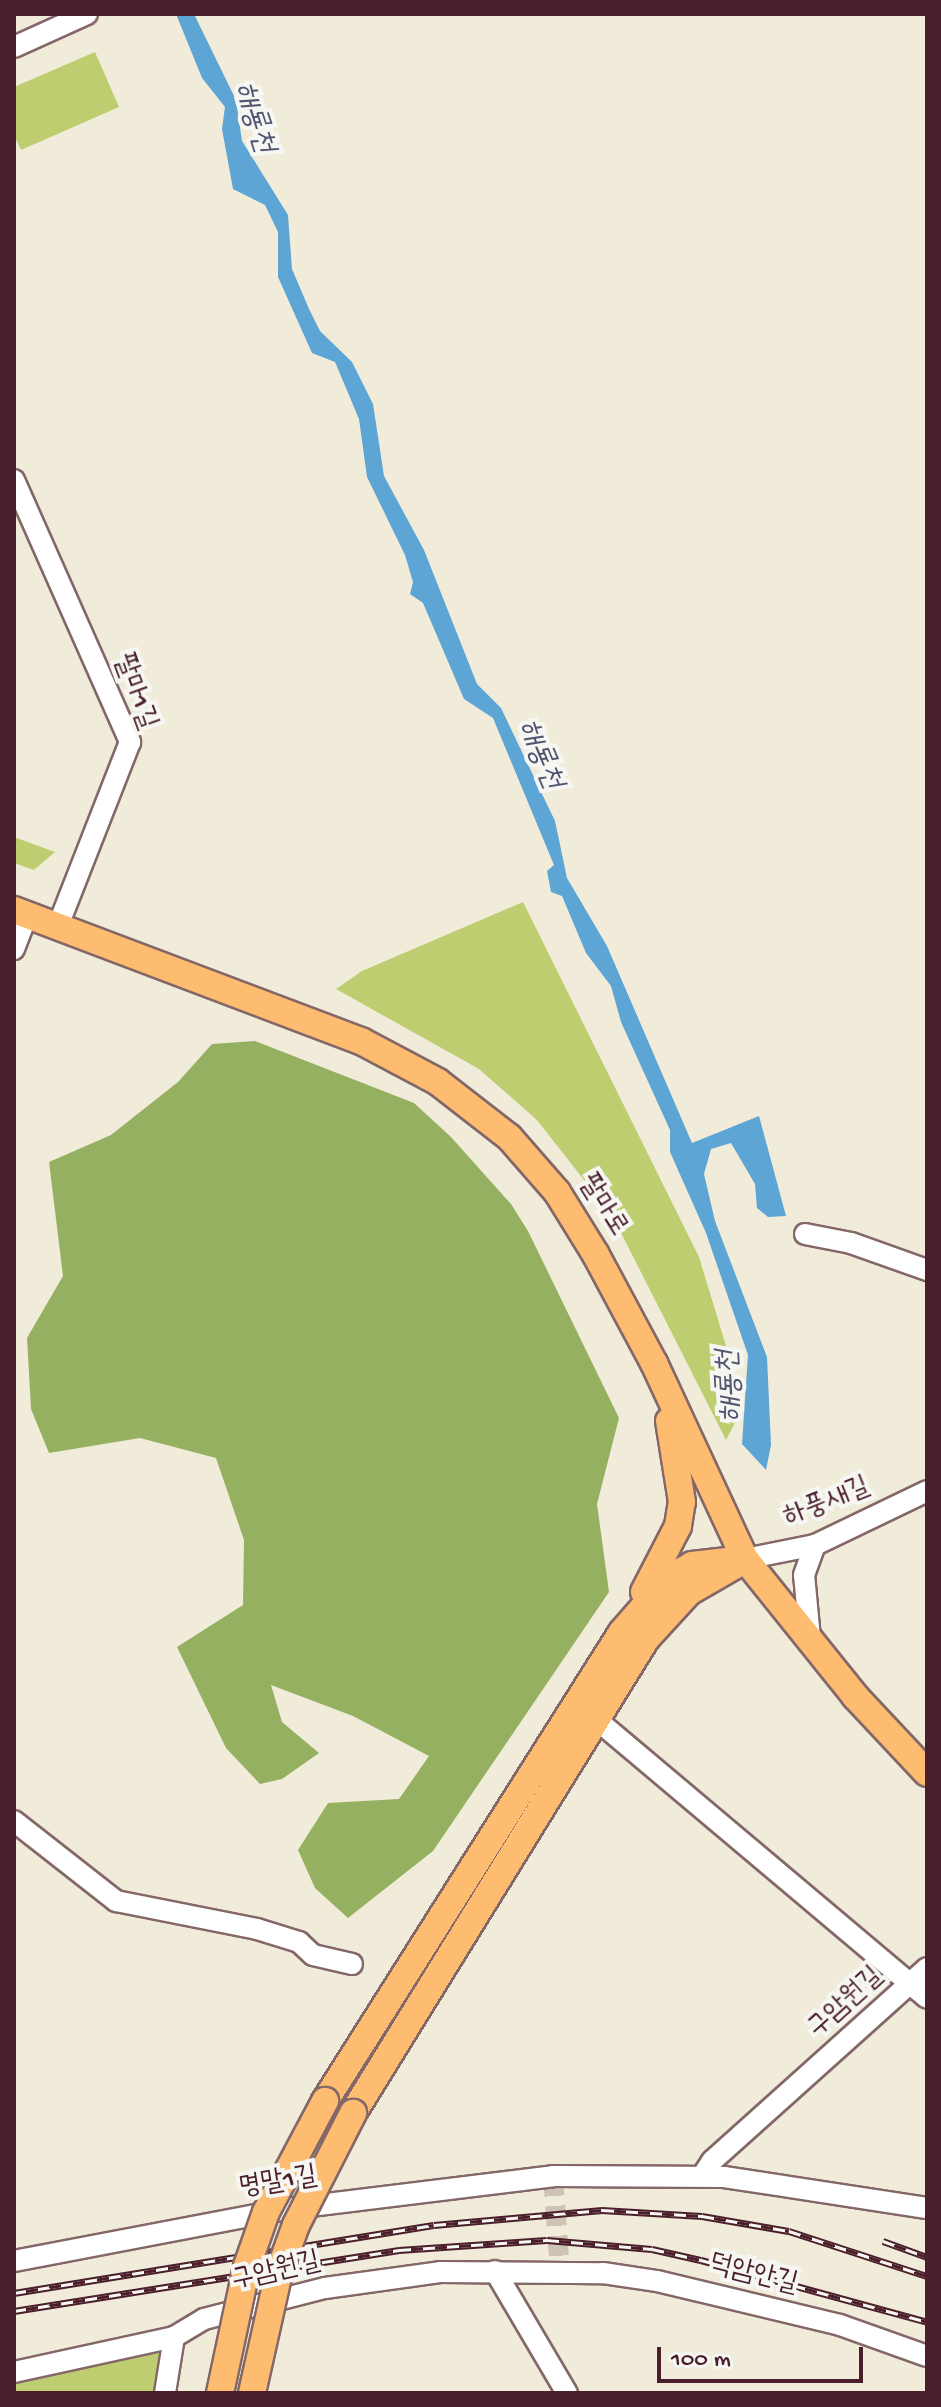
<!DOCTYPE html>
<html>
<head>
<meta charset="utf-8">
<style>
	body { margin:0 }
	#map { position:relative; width:941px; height:2407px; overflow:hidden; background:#f0ecd9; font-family:"Gochi Hand","Poor Story",sans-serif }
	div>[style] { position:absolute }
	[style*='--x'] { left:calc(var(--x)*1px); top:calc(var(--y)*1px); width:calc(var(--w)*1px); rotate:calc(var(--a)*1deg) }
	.green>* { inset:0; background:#becd6f }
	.forest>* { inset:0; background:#96b062 }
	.water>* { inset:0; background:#5da5d4 }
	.minor-tunnel>* { height:20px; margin-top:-10px; transform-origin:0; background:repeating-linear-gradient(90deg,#cfc3b6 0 20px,transparent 0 30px) }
	.roads { filter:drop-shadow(2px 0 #846768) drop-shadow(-2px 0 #846768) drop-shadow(0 2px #846768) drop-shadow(0 -2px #846768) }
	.minor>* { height:20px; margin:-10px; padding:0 10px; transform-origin:10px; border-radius:10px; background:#fff }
	.major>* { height:26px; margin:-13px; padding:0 13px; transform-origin:13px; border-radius:13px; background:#fdbc70 }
	.rail>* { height:7px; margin-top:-3.5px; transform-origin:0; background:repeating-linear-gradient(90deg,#f6f6f2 0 12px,#4a1f2b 0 24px); box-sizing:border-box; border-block:2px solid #4a1f2b }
	.bridges { filter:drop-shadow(2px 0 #846768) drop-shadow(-2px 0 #846768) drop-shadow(0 2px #846768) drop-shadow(0 -2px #846768) }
	.major-bridge>* { height:26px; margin:-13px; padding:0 13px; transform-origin:13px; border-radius:13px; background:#fdbc70 }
	span { translate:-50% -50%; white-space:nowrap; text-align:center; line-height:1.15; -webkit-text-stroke:8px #f6f6f2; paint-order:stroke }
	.street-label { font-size:28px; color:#4a1f2b }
	.water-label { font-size:30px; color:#52556f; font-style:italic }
	.frame { position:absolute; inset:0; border:16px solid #4a1f2b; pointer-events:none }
	.scale { position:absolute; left:657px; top:2347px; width:206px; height:36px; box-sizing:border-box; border:4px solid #4a1f2b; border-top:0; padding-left:10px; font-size:24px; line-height:28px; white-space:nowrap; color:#4a1f2b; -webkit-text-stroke:6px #f6f6f2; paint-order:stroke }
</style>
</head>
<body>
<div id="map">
	<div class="green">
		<i style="clip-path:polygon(95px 52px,119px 107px,21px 150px,14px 135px,14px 87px)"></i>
		<i style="clip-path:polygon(14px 837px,55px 852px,34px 870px,14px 863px)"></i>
		<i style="clip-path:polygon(523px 902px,699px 1257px,737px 1382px,736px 1421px,726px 1440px,613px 1217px,537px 1120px,479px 1069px,336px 989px,362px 971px)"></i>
		<i style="clip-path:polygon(155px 2349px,164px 2356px,158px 2393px,14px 2393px,14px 2381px)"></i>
	</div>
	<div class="forest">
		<i style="clip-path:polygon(255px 1041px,414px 1103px,451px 1137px,511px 1204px,528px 1231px,619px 1418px,597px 1504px,609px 1592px,433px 1851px,348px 1918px,315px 1888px,298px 1850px,328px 1803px,399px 1799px,429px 1756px,353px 1716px,271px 1685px,282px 1722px,319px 1753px,282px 1779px,260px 1784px,226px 1748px,177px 1647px,243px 1605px,244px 1540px,216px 1458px,140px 1438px,49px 1453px,31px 1409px,27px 1338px,63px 1276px,49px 1162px,111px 1135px,178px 1082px,212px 1044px)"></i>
	</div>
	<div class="water">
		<i style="clip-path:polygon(176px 14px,194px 14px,236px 100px,242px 141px,288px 215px,292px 269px,309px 309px,320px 331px,352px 362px,373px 404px,384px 476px,424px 550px,477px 684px,501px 708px,555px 821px,567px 878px,607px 946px,692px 1143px,759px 1116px,786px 1216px,768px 1217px,757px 1208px,755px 1184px,731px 1143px,711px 1149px,704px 1174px,715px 1221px,767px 1357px,771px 1445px,766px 1470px,742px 1444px,748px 1355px,706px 1233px,670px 1152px,670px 1130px,621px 1022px,611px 986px,586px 953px,562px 896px,551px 892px,547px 871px,554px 865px,493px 718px,464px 699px,423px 603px,410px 594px,413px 582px,405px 555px,367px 477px,359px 419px,335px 362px,312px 353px,278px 277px,278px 232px,265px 205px,233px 189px,222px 129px,225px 107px,202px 78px)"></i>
	</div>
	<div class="minor-tunnel">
		<i style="--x:553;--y:2176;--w:96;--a:85.8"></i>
	</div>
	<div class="roads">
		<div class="minor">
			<i style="--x:14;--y:47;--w:80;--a:-24.3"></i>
			<i style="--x:14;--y:480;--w:287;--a:66.1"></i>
			<i style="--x:130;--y:742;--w:198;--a:111.4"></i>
			<i style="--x:14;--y:949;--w:36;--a:-69"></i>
			<i style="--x:805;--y:1234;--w:47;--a:11.1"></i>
			<i style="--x:851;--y:1243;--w:81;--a:19.6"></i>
			<i style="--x:745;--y:1559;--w:71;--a:-11.3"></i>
			<i style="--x:815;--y:1545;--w:124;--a:-25.7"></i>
			<i style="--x:810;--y:1638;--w:63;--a:-95.4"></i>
			<i style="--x:804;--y:1575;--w:32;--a:-70"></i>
			<i style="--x:597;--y:1720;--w:431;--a:40.1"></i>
			<i style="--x:14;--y:1821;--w:130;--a:38.1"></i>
			<i style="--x:116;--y:1901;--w:144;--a:11.2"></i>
			<i style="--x:257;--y:1929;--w:44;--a:17.2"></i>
			<i style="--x:299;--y:1942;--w:19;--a:43"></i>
			<i style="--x:313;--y:1955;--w:40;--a:13"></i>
			<i style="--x:702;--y:2176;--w:18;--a:-56"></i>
			<i style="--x:712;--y:2161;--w:289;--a:-41.9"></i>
			<i style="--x:14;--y:2261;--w:277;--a:-10.8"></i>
			<i style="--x:286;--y:2209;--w:269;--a:-7"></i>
			<i style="--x:553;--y:2176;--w:171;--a:0.3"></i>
			<i style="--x:724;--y:2177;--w:205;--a:8.7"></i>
			<i style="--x:495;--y:2271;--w:142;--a:59.5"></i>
			<i style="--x:14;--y:2372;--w:164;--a:-12.3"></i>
			<i style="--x:174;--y:2337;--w:35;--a:-31"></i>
			<i style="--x:204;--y:2319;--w:125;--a:-14.4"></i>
			<i style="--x:325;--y:2288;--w:116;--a:-7.9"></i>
			<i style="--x:440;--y:2272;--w:163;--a:0.4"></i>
			<i style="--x:603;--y:2273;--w:55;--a:8.4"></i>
			<i style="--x:657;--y:2281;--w:188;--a:13.5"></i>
			<i style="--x:840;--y:2325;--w:92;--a:19.6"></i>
			<i style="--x:165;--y:2393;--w:57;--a:-80.9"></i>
		</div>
		<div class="major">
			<i style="--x:14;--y:910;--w:371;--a:20.7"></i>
			<i style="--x:361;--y:1041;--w:87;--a:28"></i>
			<i style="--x:438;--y:1082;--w:90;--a:37.8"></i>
			<i style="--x:509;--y:1137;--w:73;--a:48.9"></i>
			<i style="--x:557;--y:1192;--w:74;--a:58.2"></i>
			<i style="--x:596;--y:1255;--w:123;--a:61.8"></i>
			<i style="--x:654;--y:1363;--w:216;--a:65.1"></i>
			<i style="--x:745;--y:1559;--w:176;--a:51.2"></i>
			<i style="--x:855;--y:1696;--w:105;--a:46.9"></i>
			<i style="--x:644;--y:1592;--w:74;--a:-62.7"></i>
			<i style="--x:678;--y:1526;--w:24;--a:-81"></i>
			<i style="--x:682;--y:1502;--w:82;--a:-99.1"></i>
			<i style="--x:325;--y:2101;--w:555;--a:-57.66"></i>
			<i style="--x:622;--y:1632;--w:72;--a:-49"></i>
			<i style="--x:669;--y:1578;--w:26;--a:-29"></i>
			<i style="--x:692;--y:1565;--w:53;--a:-6.5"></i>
			<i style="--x:353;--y:2113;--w:557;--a:-58.28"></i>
			<i style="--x:646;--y:1639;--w:64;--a:-47.5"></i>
			<i style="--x:689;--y:1592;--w:58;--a:-30.1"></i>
		</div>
	</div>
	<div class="rail">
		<i style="--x:883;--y:2241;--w:47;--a:20"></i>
		<i style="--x:14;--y:2293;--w:425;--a:-9.2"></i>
		<i style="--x:434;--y:2225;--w:169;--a:-5.1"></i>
		<i style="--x:602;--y:2210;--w:100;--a:3.4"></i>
		<i style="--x:702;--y:2216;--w:88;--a:9.8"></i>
		<i style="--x:789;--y:2231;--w:145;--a:18.1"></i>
		<i style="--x:14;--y:2311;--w:390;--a:-9"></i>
		<i style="--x:399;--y:2250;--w:148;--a:-3.9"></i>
		<i style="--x:547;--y:2240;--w:105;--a:4.9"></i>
		<i style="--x:652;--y:2249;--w:50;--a:12.7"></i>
		<i style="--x:701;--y:2260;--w:234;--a:15.3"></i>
	</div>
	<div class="bridges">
		<div class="major-bridge">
			<i style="--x:220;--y:2393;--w:130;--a:-78"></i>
			<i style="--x:247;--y:2266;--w:57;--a:-70.6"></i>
			<i style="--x:266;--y:2212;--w:126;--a:-62"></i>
			<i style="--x:252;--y:2393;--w:124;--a:-77.4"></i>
			<i style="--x:279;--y:2272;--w:50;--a:-70.1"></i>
			<i style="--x:296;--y:2225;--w:126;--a:-63"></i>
		</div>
	</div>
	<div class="street-label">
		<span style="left:134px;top:692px;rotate:70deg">팔마1길</span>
		<span style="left:602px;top:1206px;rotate:58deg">팔마로</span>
		<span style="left:827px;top:1503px;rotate:-22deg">하풍새길</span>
		<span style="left:846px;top:2003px;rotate:-42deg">구암원길</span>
		<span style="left:278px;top:2183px;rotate:-9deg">명말1길</span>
		<span style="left:276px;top:2272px;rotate:-13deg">구암원길</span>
		<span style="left:753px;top:2275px;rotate:14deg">덕암안길</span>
	</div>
	<div class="water-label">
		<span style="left:252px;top:118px;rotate:72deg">해룡천</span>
		<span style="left:538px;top:755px;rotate:67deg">해룡천</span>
		<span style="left:732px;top:1386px;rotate:-93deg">해룡천</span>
	</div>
	<div class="frame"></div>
	<div class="scale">100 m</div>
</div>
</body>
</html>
